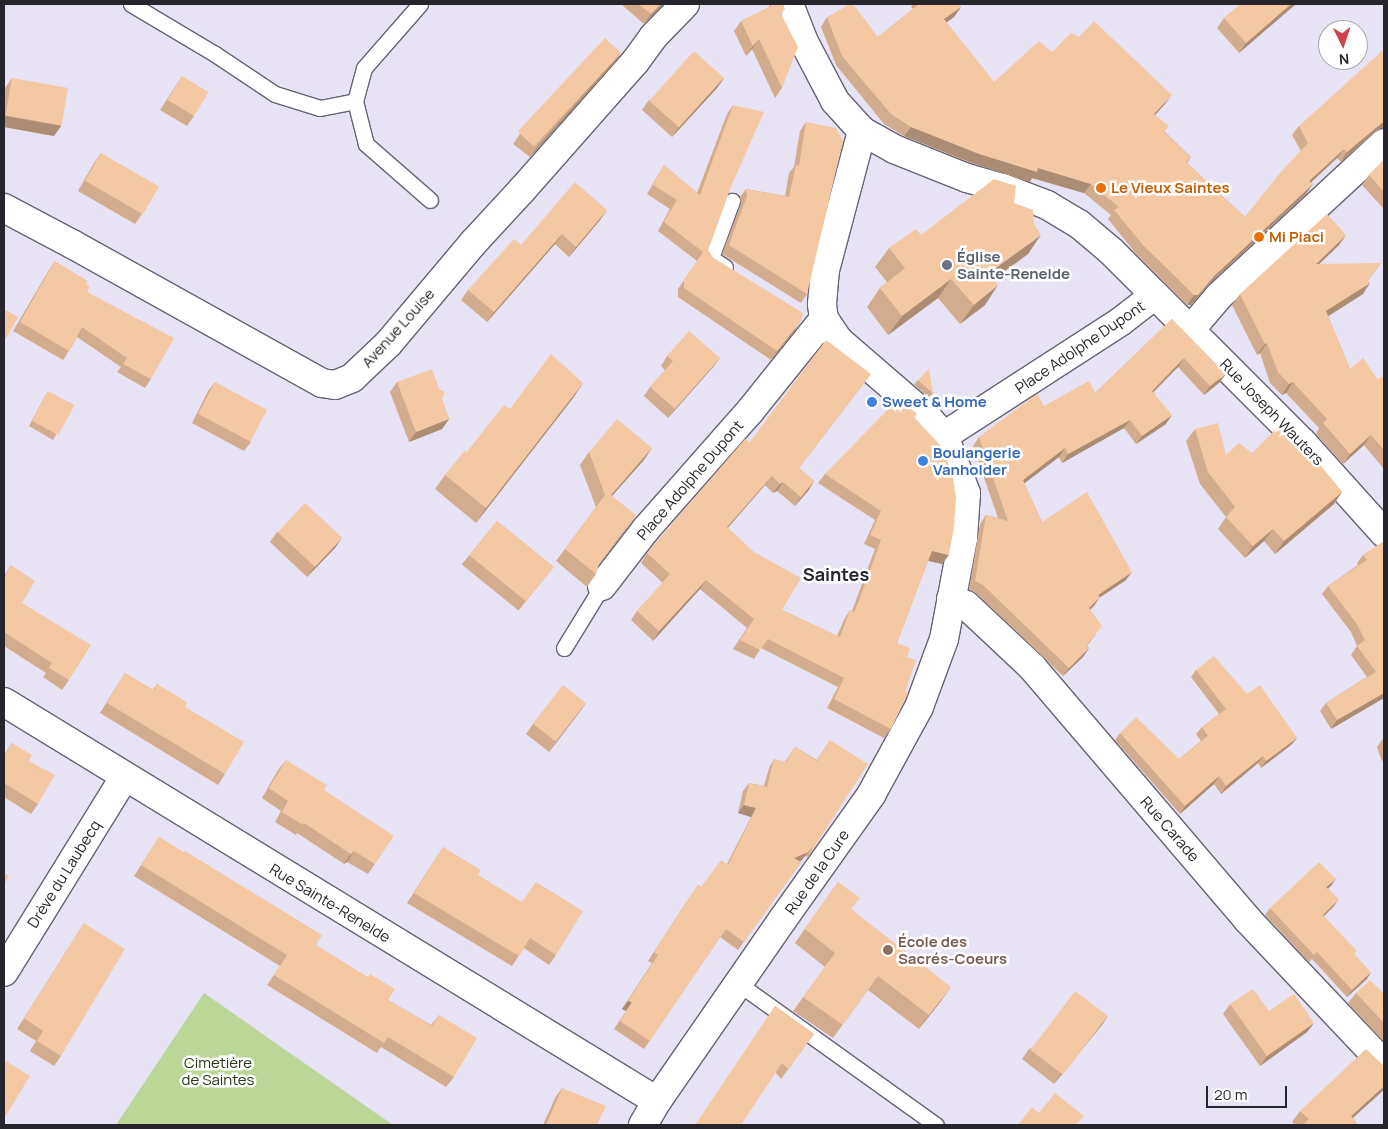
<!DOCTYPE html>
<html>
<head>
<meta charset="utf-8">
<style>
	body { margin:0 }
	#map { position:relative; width:1388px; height:1129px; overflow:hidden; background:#e7e3f5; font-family:Manrope,sans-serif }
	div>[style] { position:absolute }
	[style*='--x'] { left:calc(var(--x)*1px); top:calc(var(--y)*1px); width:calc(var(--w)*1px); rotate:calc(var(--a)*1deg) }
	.green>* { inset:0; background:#bcd698 }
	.roads { filter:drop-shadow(1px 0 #676373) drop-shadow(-1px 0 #676373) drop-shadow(0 1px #676373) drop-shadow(0 -1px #676373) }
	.lane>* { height:15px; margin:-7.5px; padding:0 7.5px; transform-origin:7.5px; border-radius:7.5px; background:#fff }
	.street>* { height:28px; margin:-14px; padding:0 14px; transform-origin:14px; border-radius:14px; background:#fff }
	.wall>* { inset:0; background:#d3ac8d; transform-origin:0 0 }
	.shaded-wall>* { inset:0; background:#ac8c73 }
	.building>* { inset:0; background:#f5c8a4; transform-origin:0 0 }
	.dots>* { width:14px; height:14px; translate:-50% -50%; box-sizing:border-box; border:2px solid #fff; border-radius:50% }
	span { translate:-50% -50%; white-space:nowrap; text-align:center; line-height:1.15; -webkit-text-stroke:5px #fff; paint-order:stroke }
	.food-label { font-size:15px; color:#c56008; font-weight:700 }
	.left { translate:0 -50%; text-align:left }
	.worship-label { font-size:15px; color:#5b616d; font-weight:700 }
	.street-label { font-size:15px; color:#27252c }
	.shop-label { font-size:15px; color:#366cbe; font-weight:700 }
	.education-label { font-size:15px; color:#785e54; font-weight:700 }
	.park-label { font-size:15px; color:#293714 }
	.quarter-label { font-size:18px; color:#27252c; font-weight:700 }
	.frame { position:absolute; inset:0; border:5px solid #27252c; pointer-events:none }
	.north { position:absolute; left:1318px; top:20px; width:50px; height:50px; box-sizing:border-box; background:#fff; border:1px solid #a9a8ab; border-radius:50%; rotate:176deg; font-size:14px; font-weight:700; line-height:20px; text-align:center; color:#27252c }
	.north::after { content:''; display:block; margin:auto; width:18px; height:22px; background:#d2424c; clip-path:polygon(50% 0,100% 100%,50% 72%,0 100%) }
	.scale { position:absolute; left:1206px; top:1086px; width:81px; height:22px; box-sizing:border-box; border:2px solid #27252c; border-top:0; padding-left:6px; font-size:15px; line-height:18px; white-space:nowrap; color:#27252c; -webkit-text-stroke:4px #fff; paint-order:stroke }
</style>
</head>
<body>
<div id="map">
	<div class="green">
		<i style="clip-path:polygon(204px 993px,393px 1125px,116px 1125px)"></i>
	</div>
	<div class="roads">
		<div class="lane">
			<i style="--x:131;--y:4;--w:98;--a:30.8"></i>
			<i style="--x:215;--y:54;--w:72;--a:33.7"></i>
			<i style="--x:275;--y:94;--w:47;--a:17.3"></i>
			<i style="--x:320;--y:108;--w:36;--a:-11"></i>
			<i style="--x:420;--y:4;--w:85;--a:131.2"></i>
			<i style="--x:364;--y:68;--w:34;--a:105"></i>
			<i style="--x:355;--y:101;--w:44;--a:75.7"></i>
			<i style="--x:366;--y:144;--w:85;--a:41.2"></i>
			<i style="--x:725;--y:267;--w:17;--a:-147"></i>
			<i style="--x:711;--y:258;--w:61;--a:-69.8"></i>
			<i style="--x:564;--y:648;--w:73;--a:-58.5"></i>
			<i style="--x:739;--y:984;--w:242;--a:35.6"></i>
		</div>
		<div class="street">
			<i style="--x:789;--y:4;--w:41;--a:68.5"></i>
			<i style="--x:804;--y:42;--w:67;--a:62.3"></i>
			<i style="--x:835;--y:101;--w:40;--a:48"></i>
			<i style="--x:862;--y:131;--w:37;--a:29"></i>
			<i style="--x:894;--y:149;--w:79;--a:21.7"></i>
			<i style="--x:967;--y:178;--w:37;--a:16"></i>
			<i style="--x:1003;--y:188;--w:47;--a:21.1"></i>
			<i style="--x:1047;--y:205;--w:37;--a:31"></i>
			<i style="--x:1079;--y:224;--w:42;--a:40.2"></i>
			<i style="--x:1111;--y:251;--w:62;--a:45"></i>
			<i style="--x:1155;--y:295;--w:44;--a:142.4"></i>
			<i style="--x:1120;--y:322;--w:210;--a:147.1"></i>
			<i style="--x:944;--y:436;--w:30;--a:-132"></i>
			<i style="--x:924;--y:414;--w:112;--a:-139.3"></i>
			<i style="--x:839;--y:341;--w:27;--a:-124"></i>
			<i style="--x:824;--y:319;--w:15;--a:-98"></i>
			<i style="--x:822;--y:304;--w:34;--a:-85"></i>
			<i style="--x:825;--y:270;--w:144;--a:-75.1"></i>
			<i style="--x:4;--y:208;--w:77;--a:27.9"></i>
			<i style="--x:72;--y:244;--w:286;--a:29.1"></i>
			<i style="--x:322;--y:383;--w:13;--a:9"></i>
			<i style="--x:335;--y:385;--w:18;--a:-22"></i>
			<i style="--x:352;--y:378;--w:50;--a:-43.4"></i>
			<i style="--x:388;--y:344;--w:133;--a:-49.9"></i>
			<i style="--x:474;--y:242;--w:71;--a:-47.3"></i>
			<i style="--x:522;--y:190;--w:171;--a:-48.6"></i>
			<i style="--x:635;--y:62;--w:31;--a:-54"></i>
			<i style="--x:653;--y:37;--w:46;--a:-45.9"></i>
			<i style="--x:1155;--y:295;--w:209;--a:45"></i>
			<i style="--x:1303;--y:443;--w:121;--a:48"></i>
			<i style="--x:1191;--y:329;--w:43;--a:-49.7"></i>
			<i style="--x:1219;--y:296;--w:225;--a:-42.8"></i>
			<i style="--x:602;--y:586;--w:72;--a:-52.3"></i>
			<i style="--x:646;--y:529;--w:157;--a:-48.6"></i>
			<i style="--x:750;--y:411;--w:118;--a:-51.2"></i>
			<i style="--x:951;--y:599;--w:16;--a:22"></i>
			<i style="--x:966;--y:605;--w:91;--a:43.2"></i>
			<i style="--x:1032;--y:667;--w:331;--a:49.5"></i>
			<i style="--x:1247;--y:919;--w:199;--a:46.6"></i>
			<i style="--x:4;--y:702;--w:765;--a:31.43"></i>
			<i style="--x:4;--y:972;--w:228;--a:-58.3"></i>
			<i style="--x:643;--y:1125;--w:28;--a:-60"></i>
			<i style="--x:657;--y:1101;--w:221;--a:-55.3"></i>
			<i style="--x:783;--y:919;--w:152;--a:-54.6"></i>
			<i style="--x:871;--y:795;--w:100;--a:-61.4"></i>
			<i style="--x:919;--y:707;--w:72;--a:-69.8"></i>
			<i style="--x:944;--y:639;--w:103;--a:-79.3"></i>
			<i style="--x:963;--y:538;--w:45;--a:-86.2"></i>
			<i style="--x:966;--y:493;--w:61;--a:-111.1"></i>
		</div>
	</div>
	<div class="wall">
		<i style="clip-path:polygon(623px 4px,663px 4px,644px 24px,622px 5px)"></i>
		<i style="clip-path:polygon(770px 4px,783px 4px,782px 15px,782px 88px,775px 98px,752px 49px,746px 56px,734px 31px,741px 21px,768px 8px)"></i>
		<i style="clip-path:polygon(913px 4px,958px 4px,961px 7px,954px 17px,946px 22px,994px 82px,1052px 52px,1165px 104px,1155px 115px,1165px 132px,1191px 157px,1187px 163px,1245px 217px,1301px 151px,1292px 135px,1299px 126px,1380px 128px,1341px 162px,1337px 158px,1311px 182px,1313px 184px,1306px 194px,1208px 285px,1191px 305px,1187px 305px,1137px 255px,1108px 219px,1111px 215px,1084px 193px,1032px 178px,1030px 182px,972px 163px,904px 136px,884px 124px,836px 65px,821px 27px,827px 17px,878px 37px,913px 9px,911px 7px)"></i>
		<i style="clip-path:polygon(1241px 4px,1296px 4px,1239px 53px,1217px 28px,1224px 18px)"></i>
		<i style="clip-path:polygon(621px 53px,614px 63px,530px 157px,513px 144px,520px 134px)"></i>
		<i style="clip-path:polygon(182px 76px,194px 116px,187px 126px,160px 110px)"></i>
		<i style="clip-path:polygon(12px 78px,61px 126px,54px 136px,4px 127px,4px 97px,5px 88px)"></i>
		<i style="clip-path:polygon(724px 78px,717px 88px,672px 137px,642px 110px,649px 100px)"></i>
		<i style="clip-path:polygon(733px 105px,730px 189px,708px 250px,712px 257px,795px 330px,771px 360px,678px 297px,678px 289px,697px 261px,658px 231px,670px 209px,647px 194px,664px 165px,697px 193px,727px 114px)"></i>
		<i style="clip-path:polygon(806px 122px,807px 294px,801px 303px,722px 254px,741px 204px,740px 197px,746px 189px,785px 196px,789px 173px,794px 167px,800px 131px)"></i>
		<i style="clip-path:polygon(101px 153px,142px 214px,135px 224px,78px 191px,94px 163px)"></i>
		<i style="clip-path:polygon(1384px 160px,1384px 209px,1362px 185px,1369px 175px)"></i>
		<i style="clip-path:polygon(1014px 203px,1028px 254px,994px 279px,985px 305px,960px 324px,938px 298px,888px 335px,867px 307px,880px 288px,887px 282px,875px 267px,889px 248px,921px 235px)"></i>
		<i style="clip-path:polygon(607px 210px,600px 220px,569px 257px,555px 244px,487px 322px,461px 300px,468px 290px,521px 245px)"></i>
		<i style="clip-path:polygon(1339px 245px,1319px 264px,1368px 280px,1363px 294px,1328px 316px,1350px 369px,1378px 380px,1384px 376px,1384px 469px,1364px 445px,1343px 464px,1316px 434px,1319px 428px,1286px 393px,1282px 395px,1270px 383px,1260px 353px,1257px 355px,1232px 305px,1240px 294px)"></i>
		<i style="clip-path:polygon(55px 261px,86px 284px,87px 292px,151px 379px,145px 388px,117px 372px,121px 367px,77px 337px,69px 351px,63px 360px,13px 331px,49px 270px)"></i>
		<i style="clip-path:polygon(1172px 319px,1220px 382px,1204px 395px,1178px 367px,1154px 392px,1166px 424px,1136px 444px,1124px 428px,1062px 463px,1059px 457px,1024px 483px,1042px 522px,1126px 580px,1099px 598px,1094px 606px,1090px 609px,1096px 634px,1087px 646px,1089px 648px,1083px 657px,1063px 676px,977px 594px,969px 589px,980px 524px,986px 515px,998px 518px,973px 446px,979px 437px,1044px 406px,1095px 393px)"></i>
		<i style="clip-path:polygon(667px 356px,720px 358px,713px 367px,668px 418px,644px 396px,650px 387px,665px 370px,661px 366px)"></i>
		<i style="clip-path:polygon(871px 374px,799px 468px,814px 481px,808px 491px,795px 506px,777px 491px,773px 493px,765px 485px,728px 528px,782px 610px,837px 636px,844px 620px,850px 610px,852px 611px,875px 549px,864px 544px,875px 520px,818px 483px,825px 474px,915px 417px,942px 564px,928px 561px,897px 643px,907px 657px,891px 729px,884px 738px,827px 708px,838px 687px,761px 648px,754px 659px,733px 649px,747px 628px,700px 589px,653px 641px,631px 620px,637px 611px,663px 583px,641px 563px,647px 553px,750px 442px)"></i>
		<i style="left:918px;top:380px;width:20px;height:6px;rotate:41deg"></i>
		<i style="clip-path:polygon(215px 382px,251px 442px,244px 451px,192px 423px,208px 391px)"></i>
		<i style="clip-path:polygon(397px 382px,442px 399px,449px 419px,442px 429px,409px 442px,390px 392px)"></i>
		<i style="clip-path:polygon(583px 383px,573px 398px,476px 523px,435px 489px,445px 475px,510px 409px)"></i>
		<i style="clip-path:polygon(48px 391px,56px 435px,53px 440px,29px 426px,45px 396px)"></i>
		<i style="clip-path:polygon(1195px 429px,1226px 455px,1252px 453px,1305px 451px,1307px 449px,1342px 492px,1334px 504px,1275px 554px,1264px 541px,1245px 558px,1218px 529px,1226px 517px,1200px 484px,1186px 441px)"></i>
		<i style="clip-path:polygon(652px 448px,643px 461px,612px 496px,627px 528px,598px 566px,596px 574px,587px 587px,556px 561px,596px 507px,580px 465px,589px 452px)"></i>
		<i style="left:497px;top:521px;width:73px;height:56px;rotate:39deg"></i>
		<i style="clip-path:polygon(277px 532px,335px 548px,307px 577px,270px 542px)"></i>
		<i style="clip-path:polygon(1384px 544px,1384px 698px,1331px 729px,1320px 711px,1326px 703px,1367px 677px,1351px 655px,1357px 646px,1351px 632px,1322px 594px,1328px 586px,1358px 565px,1357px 563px,1363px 555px)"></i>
		<i style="clip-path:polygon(11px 565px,22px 603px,69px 680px,62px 690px,43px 677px,46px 673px,4px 646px,4px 576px)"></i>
		<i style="clip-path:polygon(1196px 670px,1247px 694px,1297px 738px,1291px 745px,1261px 768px,1258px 763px,1221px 794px,1214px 784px,1180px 814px,1115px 740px,1120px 733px,1179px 759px,1201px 741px,1196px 734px,1202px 727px,1219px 714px,1191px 677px)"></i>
		<i style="clip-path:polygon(125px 673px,153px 690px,157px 684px,185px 707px,225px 774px,218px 785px,100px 713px)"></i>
		<i style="clip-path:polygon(586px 703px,549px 752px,526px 734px,533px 724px)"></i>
		<i style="clip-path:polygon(1384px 737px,1384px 763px,1381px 759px,1377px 747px)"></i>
		<i style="clip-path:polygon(830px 740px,813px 849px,808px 857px,805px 856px,802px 860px,799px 862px,801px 862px,738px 950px,720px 937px,644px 1049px,614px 1029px,626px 1011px,622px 1009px,652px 963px,648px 961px,681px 910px,698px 885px,701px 887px,727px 864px,751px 817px,738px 813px,743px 791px,749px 783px,764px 786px,769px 768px,774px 759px,785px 762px,795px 747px,817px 760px)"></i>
		<i style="clip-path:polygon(12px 743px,29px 761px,38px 804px,31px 814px,4px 797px,4px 755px)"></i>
		<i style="clip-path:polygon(286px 760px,324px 790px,375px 864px,368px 874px,347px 862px,344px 864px,297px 833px,296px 835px,275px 822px,281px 811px,262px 798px,278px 770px)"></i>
		<i style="clip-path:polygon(159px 837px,316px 945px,388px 1000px,431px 1025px,439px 1015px,454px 1077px,446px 1087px,381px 1047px,377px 1053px,267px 985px,280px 966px,134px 876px)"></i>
		<i style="clip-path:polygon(443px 847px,478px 875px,556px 955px,549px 965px,524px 948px,512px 966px,407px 903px)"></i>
		<i style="clip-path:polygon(838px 882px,852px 910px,941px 1001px,919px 1029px,868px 990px,833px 1038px,793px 1011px,825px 967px,795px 943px)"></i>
		<i style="clip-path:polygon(1331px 886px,1328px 888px,1334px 906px,1324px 916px,1354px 954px,1367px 979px,1347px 997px,1312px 959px,1309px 962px,1265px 915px,1270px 908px)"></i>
		<i style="clip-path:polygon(84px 923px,61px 1056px,54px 1066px,30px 1051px,36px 1041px,17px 1029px)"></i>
		<i style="clip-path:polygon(1356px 993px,1384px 994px,1384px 1042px,1348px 1003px)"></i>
		<i style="clip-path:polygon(1230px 1004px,1269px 1011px,1314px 1023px,1307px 1032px,1260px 1066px,1223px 1014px)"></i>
		<i style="clip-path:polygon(775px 1006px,814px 1034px,781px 1079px,776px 1073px)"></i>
		<i style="clip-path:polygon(1108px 1016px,1101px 1026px,1054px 1084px,1022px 1059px,1029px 1049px)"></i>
		<i style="clip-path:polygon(562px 1088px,597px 1125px,543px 1125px,555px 1098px)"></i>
		<i style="clip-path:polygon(1300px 1111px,1353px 1118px,1358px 1125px,1296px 1125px,1292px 1122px)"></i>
	</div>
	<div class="shaded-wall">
		<i style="clip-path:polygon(661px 4px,663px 4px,644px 24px,651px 14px)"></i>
		<i style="clip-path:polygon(1291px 4px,1296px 4px,1239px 53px,1246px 43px)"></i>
		<i style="clip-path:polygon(961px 7px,954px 17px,938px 29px,944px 19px)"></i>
		<i style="clip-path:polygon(759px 39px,752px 49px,746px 56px,753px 46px)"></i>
		<i style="clip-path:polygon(621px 53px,614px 63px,530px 157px,537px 147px)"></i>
		<i style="clip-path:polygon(724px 78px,717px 88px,672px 137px,679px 127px)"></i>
		<i style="clip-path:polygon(1172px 95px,1165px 104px,1147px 124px,1154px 114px)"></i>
		<i style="clip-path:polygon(6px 116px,61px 126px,54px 136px,4px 127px,4px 119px)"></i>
		<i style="clip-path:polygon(1384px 121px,1384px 128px,1380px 128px,1341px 162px,1347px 152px)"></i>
		<i style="clip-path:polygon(911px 127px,1038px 168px,1091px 184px,1084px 193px,1032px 178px,1030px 182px,972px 163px,904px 136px)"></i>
		<i style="clip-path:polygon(1344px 149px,1337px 158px,1303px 190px,1309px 181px)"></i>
		<i style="clip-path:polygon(1313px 184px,1306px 194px,1208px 285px,1191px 305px,1187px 305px,1194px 295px)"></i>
		<i style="clip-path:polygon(607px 210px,600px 220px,569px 257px,576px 247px)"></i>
		<i style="clip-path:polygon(562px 234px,555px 244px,487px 322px,494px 312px)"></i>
		<i style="clip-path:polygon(1041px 235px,1028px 254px,976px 292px,989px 273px)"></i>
		<i style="clip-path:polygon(1346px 235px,1339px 245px,1309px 274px,1316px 264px)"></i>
		<i style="clip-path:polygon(1381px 263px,1362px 288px,1370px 283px,1363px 294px,1319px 322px,1326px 311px)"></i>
		<i style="clip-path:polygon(951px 279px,938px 298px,888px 335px,902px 316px)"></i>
		<i style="clip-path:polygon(998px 285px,985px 305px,960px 324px,974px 305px)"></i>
		<i style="clip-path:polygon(801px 321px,795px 330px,771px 360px,777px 351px)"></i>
		<i style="clip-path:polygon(1267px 343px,1260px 353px,1257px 355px,1265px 344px)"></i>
		<i style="clip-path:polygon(720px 358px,713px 367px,668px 418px,675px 409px)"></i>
		<i style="clip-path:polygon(1184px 358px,1178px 367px,1146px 399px,1152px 391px)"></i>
		<i style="clip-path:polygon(1226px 374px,1220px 382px,1204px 395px,1210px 386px)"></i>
		<i style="clip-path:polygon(1293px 382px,1286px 393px,1282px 395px,1289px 384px)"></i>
		<i style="clip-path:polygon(583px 383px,573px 398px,476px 523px,486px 508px)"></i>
		<i style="clip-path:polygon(1172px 415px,1166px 424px,1136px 444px,1142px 436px)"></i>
		<i style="clip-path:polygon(449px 419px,442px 429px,409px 442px,416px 432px)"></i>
		<i style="clip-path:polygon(1130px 420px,1124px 428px,1062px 463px,1068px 454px)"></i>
		<i style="clip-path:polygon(1371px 435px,1364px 445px,1343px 464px,1350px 454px)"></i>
		<i style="clip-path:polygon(652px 448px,643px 461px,602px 507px,611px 495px)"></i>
		<i style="clip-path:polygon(1065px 448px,1059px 457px,1017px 489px,1023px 480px)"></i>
		<i style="clip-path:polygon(772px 476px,765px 485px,720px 536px,727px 527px)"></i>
		<i style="clip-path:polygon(814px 481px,808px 491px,795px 506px,801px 497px)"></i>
		<i style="clip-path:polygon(783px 482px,777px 491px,773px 493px,780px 484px)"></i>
		<i style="clip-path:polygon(1342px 492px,1334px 504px,1275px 554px,1284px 541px)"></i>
		<i style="clip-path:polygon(636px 515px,627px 528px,593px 572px,599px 564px)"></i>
		<i style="clip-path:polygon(1273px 529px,1264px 541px,1245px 558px,1253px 546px)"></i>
		<i style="clip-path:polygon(342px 538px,335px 548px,307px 577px,314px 567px)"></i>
		<i style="clip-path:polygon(932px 551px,949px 555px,942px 564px,925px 560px)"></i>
		<i style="clip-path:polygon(1132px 572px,1126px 580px,1099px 598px,1094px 606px,1083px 616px,1098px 595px)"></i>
		<i style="clip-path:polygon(706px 580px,700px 589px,653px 641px,659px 631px)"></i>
		<i style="clip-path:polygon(1089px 648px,1083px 657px,1063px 676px,1069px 668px)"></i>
		<i style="clip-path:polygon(1384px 693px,1384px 698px,1331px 729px,1337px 720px)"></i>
		<i style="clip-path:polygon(586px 703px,579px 713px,549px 752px,556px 742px)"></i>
		<i style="clip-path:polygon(1297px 738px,1291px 745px,1261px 768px,1266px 761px)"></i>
		<i style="clip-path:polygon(1263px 756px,1258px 763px,1221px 794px,1226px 786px)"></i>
		<i style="clip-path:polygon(1219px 776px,1214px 784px,1180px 814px,1185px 806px)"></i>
		<i style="clip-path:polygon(744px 805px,756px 808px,751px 817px,738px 813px)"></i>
		<i style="clip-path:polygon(354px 851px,347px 862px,344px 864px,351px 854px)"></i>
		<i style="clip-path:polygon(808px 852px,802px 860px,789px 866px,794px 858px)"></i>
		<i style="clip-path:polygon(1336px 879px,1331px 886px,1322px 894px,1326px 887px)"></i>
		<i style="clip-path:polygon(1339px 899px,1334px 906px,1318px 922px,1323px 915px)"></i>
		<i style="clip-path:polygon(1371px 972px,1367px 979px,1347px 997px,1352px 990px)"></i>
		<i style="clip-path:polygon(951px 987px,941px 1001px,919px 1029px,929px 1015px)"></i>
		<i style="clip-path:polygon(628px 1001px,632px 1002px,626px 1011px,622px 1009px)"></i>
		<i style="clip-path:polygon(1108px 1016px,1101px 1026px,1054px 1084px,1061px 1074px)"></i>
		<i style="clip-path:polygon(1314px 1023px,1307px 1032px,1260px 1066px,1267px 1056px)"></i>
		<i style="clip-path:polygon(1384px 1086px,1384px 1090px,1345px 1125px,1351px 1116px)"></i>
	</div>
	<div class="building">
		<i style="clip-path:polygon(638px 4px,661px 4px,651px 14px)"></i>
		<i style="clip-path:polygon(772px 4px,783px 4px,785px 9px,781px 14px,798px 47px,782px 88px,759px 39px,753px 46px,741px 21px,771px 6px)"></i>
		<i style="clip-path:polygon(850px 4px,853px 4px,878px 37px,919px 4px,958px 4px,961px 7px,944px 19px,994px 82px,1039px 41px,1052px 52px,1071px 33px,1079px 37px,1094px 21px,1172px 95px,1154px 114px,1169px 126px,1164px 132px,1191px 157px,1186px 162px,1245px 217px,1279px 174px,1308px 143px,1299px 126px,1384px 49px,1384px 121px,1347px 152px,1344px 149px,1309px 181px,1313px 184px,1215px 275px,1198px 295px,1194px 295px,1143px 245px,1114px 210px,1119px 207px,1091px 184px,1038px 168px,1037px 172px,979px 154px,911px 127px,891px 114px,842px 56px,827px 17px)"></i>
		<i style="clip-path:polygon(1241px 4px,1291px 4px,1246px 43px,1224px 18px)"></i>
		<i style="left:605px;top:38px;width:22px;height:128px;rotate:43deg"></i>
		<i style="left:694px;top:51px;width:40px;height:67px;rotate:42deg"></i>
		<i style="left:182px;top:76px;width:31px;height:28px;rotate:31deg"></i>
		<i style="left:12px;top:78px;width:57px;height:38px;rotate:10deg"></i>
		<i style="clip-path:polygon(733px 105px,764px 112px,730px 189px,708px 250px,712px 257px,803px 313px,801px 321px,777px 351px,684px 288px,684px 280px,703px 252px,664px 222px,677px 200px,653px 185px,664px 165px,700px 195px)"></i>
		<i style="clip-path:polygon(806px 122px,836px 128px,843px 141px,807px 294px,729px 245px,747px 196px,746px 189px,789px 197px,796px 165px,799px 166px)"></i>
		<i style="left:101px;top:153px;width:67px;height:32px;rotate:30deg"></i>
		<i style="clip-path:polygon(1384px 160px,1384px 192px,1369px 175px)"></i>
		<i style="clip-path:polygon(994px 179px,1016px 186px,1014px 203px,1033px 210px,1034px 224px,1041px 235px,989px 273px,998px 285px,974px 305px,951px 279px,902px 316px,880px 288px,905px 268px,889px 248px,916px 229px,921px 235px)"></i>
		<i style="clip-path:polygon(575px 182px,607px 210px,576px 247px,562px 234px,494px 312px,468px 290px,514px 239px,521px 245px)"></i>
		<i style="clip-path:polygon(1327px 214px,1346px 235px,1316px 264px,1381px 263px,1368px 280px,1370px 283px,1326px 311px,1350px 369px,1363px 358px,1378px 380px,1384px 376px,1384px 450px,1371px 435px,1350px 454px,1323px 423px,1327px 419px,1293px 382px,1289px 384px,1278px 372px,1267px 343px,1265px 344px,1240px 294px)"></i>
		<i style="clip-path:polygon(55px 261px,88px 281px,86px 284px,90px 286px,87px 292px,174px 338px,151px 379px,123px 364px,127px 358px,82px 327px,69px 351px,20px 322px)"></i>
		<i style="clip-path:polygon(4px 309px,18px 317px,4px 342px)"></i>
		<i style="clip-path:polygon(1172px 319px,1226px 374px,1210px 386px,1184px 358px,1152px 391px,1172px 415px,1142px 436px,1130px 420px,1068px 454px,1065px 448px,1023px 480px,1042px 522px,1087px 492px,1132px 572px,1098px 595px,1100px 597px,1089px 608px,1102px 626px,1086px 646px,1089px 648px,1069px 668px,983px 585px,975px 581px,986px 515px,1008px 521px,979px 437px,1037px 394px,1044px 406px,1089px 381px,1095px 393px)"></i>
		<i style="clip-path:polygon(689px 331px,720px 358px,675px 409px,650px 387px,673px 361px,667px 356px)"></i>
		<i style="clip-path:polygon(826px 340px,871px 374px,799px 468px,814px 481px,801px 497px,783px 482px,780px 484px,772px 476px,727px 527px,754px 552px,801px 578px,782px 610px,840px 637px,850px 610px,854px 612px,858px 603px,881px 540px,870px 535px,881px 511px,825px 474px,899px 398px,917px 414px,914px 417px,942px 447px,952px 473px,956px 497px,954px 527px,949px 555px,932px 551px,897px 643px,910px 648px,907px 657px,916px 660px,905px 692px,908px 693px,891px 729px,834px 699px,844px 678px,768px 639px,760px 650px,740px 640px,754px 619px,706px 580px,659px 631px,637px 611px,670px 574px,647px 553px,745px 439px,750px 442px)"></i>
		<i style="clip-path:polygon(551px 354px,583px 383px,486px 508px,445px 475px,465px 450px,466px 453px,504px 405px,510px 409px)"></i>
		<i style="clip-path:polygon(432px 369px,439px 389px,445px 392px,442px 399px,449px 419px,416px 432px,397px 382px)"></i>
		<i style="clip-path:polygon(929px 369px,933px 393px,918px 380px)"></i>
		<i style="left:215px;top:382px;width:59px;height:36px;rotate:28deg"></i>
		<i style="left:48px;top:391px;width:30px;height:34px;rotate:28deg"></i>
		<i style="clip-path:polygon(617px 419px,652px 448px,611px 495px,636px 515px,599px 564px,596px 574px,565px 549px,605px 495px,589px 452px)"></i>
		<i style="clip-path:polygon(1218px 423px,1226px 455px,1239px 443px,1252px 453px,1280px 425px,1309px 456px,1307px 449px,1342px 492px,1284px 541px,1273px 529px,1253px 546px,1226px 517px,1235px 507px,1208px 472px,1195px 429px)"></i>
		<i style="left:305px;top:503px;width:51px;height:40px;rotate:43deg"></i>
		<i style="left:497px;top:521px;width:73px;height:44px;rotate:39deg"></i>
		<i style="clip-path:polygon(1382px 542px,1384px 544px,1384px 693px,1337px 720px,1326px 703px,1376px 672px,1357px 646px,1365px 640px,1357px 624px,1328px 586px,1367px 560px,1363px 555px)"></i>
		<i style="clip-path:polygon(11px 565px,35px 581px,22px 603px,91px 645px,69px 680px,49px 668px,52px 663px,4px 632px,4px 578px)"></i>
		<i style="clip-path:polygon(1214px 656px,1247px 694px,1260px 685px,1297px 738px,1266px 761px,1263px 756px,1226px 786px,1219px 776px,1185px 806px,1120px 733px,1136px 717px,1179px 759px,1208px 736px,1202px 727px,1226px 709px,1196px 670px)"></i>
		<i style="clip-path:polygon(125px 673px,154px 690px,157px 684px,187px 702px,185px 707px,244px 742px,225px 774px,107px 703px)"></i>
		<i style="left:563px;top:685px;width:29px;height:49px;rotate:38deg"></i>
		<i style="clip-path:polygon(830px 740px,868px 764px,813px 849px,811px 848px,808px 852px,794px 858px,801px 862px,744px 942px,726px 929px,650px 1041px,620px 1021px,632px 1002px,628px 1001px,658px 955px,654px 952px,687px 901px,698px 885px,701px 887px,721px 860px,728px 865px,756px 808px,744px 805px,749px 783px,767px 787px,774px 759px,786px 762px,795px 747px,817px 761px)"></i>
		<i style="clip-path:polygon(12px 743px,32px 755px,29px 761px,55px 775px,38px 804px,4px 783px,4px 756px)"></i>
		<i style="clip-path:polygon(286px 760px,327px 785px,324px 790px,394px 836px,375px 864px,354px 851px,351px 854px,304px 823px,303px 825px,282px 812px,288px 801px,269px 788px)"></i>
		<i style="clip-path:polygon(159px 837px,184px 852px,185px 851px,322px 935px,316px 945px,368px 977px,370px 974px,395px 989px,388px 1000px,432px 1026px,439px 1015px,477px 1038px,454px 1077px,388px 1037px,384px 1043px,274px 975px,287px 955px,141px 865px)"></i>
		<i style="clip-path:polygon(443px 847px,481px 870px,478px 875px,522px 902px,536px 882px,583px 911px,556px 955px,530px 938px,519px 956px,414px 893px)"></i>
		<i style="clip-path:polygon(1319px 862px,1336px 879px,1326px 887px,1339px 899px,1323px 915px,1357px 951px,1354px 954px,1371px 972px,1352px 990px,1317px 952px,1314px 955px,1270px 908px)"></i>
		<i style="clip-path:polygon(4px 873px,9px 876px,4px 885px)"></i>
		<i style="clip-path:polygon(838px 882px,860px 898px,851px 909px,951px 987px,929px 1015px,878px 976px,843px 1025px,803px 997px,835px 953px,805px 929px)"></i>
		<i style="clip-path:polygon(84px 923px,125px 949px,61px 1056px,37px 1041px,43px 1031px,24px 1018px)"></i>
		<i style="clip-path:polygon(1370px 980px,1384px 994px,1384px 1023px,1356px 993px)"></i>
		<i style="clip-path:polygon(1253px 989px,1269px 1011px,1294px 994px,1314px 1023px,1267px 1056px,1230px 1004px)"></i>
		<i style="left:1075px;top:991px;width:41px;height:74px;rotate:37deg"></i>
		<i style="clip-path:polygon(775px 1006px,814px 1034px,788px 1069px,782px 1063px,741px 1125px,695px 1125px)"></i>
		<i style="clip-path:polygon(1366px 1049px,1384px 1066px,1384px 1086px,1351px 1116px,1358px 1125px,1303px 1125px,1309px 1119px,1300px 1111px)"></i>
		<i style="clip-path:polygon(4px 1060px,30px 1076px,4px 1119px)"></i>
		<i style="clip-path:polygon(562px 1088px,606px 1106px,597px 1125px,546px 1125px)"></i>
		<i style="clip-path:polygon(1055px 1093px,1084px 1116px,1076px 1125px,1018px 1125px,1032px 1107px,1039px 1113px)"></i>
	</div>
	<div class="dots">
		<i style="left:1101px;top:188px;background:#e8710a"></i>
		<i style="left:1259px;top:237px;background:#e8710a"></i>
		<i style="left:947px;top:265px;background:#6b7280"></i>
		<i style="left:872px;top:402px;background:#3f7fe0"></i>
		<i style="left:923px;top:461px;background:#3f7fe0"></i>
		<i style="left:888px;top:950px;background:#8d6e63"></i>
	</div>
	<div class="food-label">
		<span class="left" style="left:1111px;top:188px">Le Vieux Saintes</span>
		<span class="left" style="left:1269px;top:237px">Mi Piaci</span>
	</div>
	<div class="worship-label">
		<span class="left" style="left:957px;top:265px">Église<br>Sainte-Renelde</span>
	</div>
	<div class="street-label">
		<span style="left:398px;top:328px;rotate:-48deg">Avenue Louise</span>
		<span style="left:1080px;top:347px;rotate:-34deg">Place Adolphe Dupont</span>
		<span style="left:1272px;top:412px;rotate:46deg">Rue Joseph Wauters</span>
		<span style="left:690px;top:480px;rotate:-49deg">Place Adolphe Dupont</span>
		<span style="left:1170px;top:829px;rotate:49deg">Rue Carade</span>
		<span style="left:817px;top:872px;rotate:-55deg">Rue de la Cure</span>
		<span style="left:64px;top:874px;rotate:-58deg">Drève du Laubecq</span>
		<span style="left:330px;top:903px;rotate:31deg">Rue Sainte-Renelde</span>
	</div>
	<div class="shop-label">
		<span class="left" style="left:882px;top:402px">Sweet &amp; Home</span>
		<span class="left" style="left:933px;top:461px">Boulangerie<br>Vanholder</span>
	</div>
	<div class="education-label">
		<span class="left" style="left:898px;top:950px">École des<br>Sacrés-Coeurs</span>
	</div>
	<div class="park-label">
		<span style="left:218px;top:1071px">Cimetière<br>de Saintes</span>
	</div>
	<div class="quarter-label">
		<span style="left:836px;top:574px">Saintes</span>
	</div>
	<div class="frame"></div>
	<div class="north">N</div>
	<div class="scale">20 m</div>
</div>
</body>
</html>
